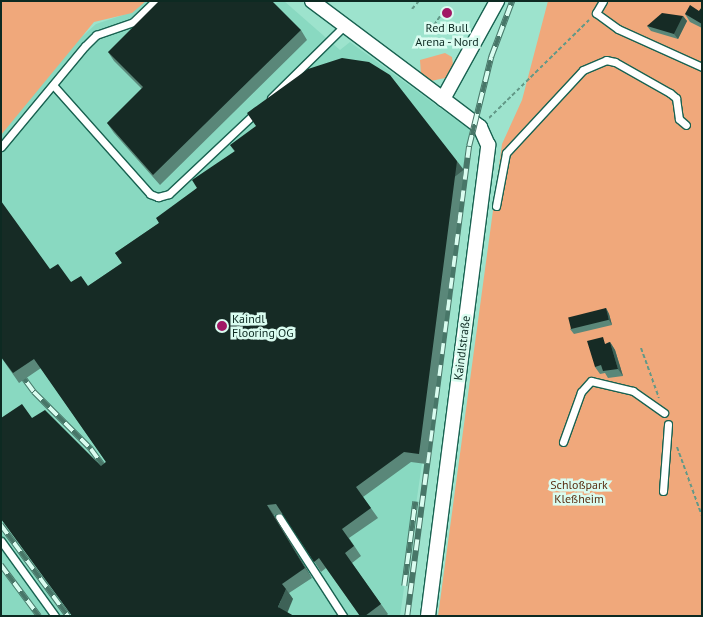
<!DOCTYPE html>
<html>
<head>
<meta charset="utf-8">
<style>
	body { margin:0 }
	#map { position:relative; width:703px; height:617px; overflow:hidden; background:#9de3cd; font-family:"PT Sans",sans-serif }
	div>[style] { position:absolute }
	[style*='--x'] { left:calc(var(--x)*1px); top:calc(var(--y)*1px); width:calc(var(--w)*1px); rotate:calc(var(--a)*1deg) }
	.built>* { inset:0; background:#89d9c1 }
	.green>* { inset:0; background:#f0a87b }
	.path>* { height:2px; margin-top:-1px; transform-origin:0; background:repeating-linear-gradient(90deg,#629887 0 4px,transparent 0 6.5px) }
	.roads { filter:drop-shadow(1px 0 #196251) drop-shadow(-1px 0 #196251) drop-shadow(0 1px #196251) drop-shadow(0 -1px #196251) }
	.service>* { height:7px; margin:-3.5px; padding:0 3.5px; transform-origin:3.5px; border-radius:3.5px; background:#fff }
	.minor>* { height:14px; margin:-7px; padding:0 7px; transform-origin:7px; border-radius:7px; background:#fff }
	.rail>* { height:5.5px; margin-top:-2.75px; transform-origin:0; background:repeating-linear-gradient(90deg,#dafcf0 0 11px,#487668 0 22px); box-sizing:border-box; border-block:1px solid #487668 }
	.wall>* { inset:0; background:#5a8779 }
	.shaded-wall>* { inset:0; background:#3e6257; transform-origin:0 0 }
	.building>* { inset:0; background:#162b25; transform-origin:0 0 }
	.dots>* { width:14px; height:14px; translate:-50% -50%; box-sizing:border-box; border:2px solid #dafcf0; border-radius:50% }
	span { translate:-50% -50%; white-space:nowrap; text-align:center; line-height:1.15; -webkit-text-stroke:5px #dafcf0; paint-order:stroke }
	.poi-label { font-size:12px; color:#0d2a22 }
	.left { translate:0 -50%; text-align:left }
	.street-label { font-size:12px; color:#0d2a22 }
	.park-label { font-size:12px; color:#5a3115 }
	.frame { position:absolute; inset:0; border:2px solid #0d2a22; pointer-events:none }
</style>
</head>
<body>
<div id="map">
	<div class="built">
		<i style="clip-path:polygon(142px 1px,284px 1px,340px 50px,350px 42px,470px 130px,400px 616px,1px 616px,1px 126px,63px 54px,96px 24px,132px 12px)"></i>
	</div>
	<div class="green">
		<i style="clip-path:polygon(1px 1px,146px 1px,132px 13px,94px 22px,1px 135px)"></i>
		<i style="clip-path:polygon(548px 1px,702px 1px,702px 616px,438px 616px,502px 144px,522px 100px)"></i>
		<i style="clip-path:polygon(445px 53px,452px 57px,453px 65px,445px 78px,431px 81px,421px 74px,420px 60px)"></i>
	</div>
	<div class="path">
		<i style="--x:412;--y:9;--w:11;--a:-49"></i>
		<i style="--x:434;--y:25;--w:12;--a:-55"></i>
		<i style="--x:489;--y:118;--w:140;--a:-44.4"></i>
		<i style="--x:641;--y:348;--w:53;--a:70.2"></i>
		<i style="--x:677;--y:447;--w:73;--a:70.1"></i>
	</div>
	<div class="roads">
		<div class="service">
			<i style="--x:603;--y:1;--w:14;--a:120"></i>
			<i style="--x:596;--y:13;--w:27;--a:36"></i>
			<i style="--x:618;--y:29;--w:92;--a:24.3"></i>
			<i style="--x:53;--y:85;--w:146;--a:48.3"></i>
			<i style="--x:150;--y:194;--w:9;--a:21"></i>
			<i style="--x:158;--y:197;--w:11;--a:-15"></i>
			<i style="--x:169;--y:194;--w:120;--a:-43.3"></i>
			<i style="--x:271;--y:98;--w:103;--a:-44.6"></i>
			<i style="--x:1;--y:147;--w:131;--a:-50.3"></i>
			<i style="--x:85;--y:46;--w:16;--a:-45"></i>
			<i style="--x:96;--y:35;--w:39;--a:-19"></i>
			<i style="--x:133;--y:22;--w:30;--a:-44"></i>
			<i style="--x:496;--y:206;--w:54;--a:-79.3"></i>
			<i style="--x:506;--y:153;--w:113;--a:-47.1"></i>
			<i style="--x:583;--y:70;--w:25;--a:-23"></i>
			<i style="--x:606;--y:60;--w:9;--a:13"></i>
			<i style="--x:615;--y:62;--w:63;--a:29.4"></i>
			<i style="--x:670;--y:93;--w:8;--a:40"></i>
			<i style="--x:676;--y:98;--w:21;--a:82"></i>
			<i style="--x:679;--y:119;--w:9;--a:41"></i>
			<i style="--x:563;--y:442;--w:53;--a:-70.2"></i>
			<i style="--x:581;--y:392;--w:15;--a:-48"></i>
			<i style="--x:591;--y:381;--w:43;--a:13.4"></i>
			<i style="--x:633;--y:391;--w:38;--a:35"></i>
			<i style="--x:663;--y:491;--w:67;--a:-85.7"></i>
			<i style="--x:279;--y:517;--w:118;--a:57.1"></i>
			<i style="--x:1;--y:541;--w:92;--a:54.2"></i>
		</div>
		<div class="minor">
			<i style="--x:312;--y:1;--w:164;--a:36.8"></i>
			<i style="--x:428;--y:616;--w:475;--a:-82.7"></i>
			<i style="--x:488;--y:145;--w:20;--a:-114"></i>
			<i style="--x:480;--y:127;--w:46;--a:-142.9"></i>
			<i style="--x:443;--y:99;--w:112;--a:-61.1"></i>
		</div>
	</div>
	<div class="rail">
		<i style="--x:1;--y:347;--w:56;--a:53.7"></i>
		<i style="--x:34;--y:392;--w:81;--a:45"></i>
		<i style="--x:91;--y:449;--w:32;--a:54"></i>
		<i style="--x:1;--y:525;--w:113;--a:53.6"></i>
		<i style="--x:1;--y:565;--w:64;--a:53.3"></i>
		<i style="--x:404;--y:586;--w:85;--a:-82.5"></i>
		<i style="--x:407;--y:616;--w:474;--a:-82.5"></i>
		<i style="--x:469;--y:146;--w:92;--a:-76.1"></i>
		<i style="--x:491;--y:57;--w:60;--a:-69.4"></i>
	</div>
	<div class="wall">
		<i style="clip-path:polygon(702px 7px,702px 28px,690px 22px,685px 14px,699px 11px)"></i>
		<i style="clip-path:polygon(683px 16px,687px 21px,678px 39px,651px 31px,647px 26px)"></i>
		<i style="clip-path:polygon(301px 30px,307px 40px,160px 185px,114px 133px,107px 123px,142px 89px,114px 61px,108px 52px)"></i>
		<i style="clip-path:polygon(230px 145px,464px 170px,426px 464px,411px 462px,363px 497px,378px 518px,349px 538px,361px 556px,352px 563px,388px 614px,386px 616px,360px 616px,326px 568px,321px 572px,283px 514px,274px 515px,312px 578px,289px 593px,293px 599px,72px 616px,33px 418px,101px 466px,106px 462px,41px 368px,19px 383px,1px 357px,50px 269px,71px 282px,88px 286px,122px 263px,115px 253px,159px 223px,197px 188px,235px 152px)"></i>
		<i style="clip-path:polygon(606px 308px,609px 314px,612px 325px,574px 334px,570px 329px)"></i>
		<i style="clip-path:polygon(610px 342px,615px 350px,623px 376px,608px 378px,605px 373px,600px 374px,595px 367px,607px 343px)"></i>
	</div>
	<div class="shaded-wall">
		<i style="clip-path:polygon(683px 16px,687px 21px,678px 39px,674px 34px)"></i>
		<i style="left:457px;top:161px;width:11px;height:295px;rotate:52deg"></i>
		<i style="clip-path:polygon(606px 308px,609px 314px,612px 325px,609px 320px)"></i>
		<i style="clip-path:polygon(610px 342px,615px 350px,623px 376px,618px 369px)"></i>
		<i style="clip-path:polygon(267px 505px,274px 515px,312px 578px,305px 568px)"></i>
		<i style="clip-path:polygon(286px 589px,293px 599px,286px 616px,278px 607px)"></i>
	</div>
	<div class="building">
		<i style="clip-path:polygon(159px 1px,272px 1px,301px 30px,153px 175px,107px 123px,143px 87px,108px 52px)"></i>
		<i style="clip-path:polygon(690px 5px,699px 11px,702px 7px,702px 24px,685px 14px)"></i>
		<i style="clip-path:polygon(662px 13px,683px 16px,674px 34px,647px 26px)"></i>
		<i style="clip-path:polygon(342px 58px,369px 62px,390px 75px,457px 161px,419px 454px,404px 452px,356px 487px,371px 508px,342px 529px,354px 546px,345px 553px,381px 604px,365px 616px,360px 616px,319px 558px,314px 562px,276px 504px,267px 505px,305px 568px,282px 584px,286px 589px,278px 607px,294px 616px,72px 616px,1px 519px,1px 418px,22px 404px,32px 418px,45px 410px,101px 466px,106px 462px,34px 359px,13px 373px,1px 357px,1px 201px,50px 269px,58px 264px,71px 282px,81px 276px,88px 286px,122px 263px,115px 253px,159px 223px,156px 218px,197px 188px,192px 180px,235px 151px,230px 145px,256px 126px,247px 113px,308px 69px)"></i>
		<i style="left:606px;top:308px;width:12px;height:39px;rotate:76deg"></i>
		<i style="clip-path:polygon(603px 337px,605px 344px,610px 342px,618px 369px,603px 371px,601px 365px,595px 367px,587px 341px)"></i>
	</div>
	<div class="dots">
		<i style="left:447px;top:13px;background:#a11865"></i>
		<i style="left:222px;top:326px;background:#a11865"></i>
	</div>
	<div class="poi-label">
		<span style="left:447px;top:35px">Red Bull<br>Arena - Nord</span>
		<span class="left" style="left:232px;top:326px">Kaindl<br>Flooring OG</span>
	</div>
	<div class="street-label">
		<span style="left:462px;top:348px;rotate:-83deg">Kaindlstraße</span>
	</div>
	<div class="park-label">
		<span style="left:579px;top:492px">Schloßpark<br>Kleßheim</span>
	</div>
	<div class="frame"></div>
</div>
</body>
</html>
